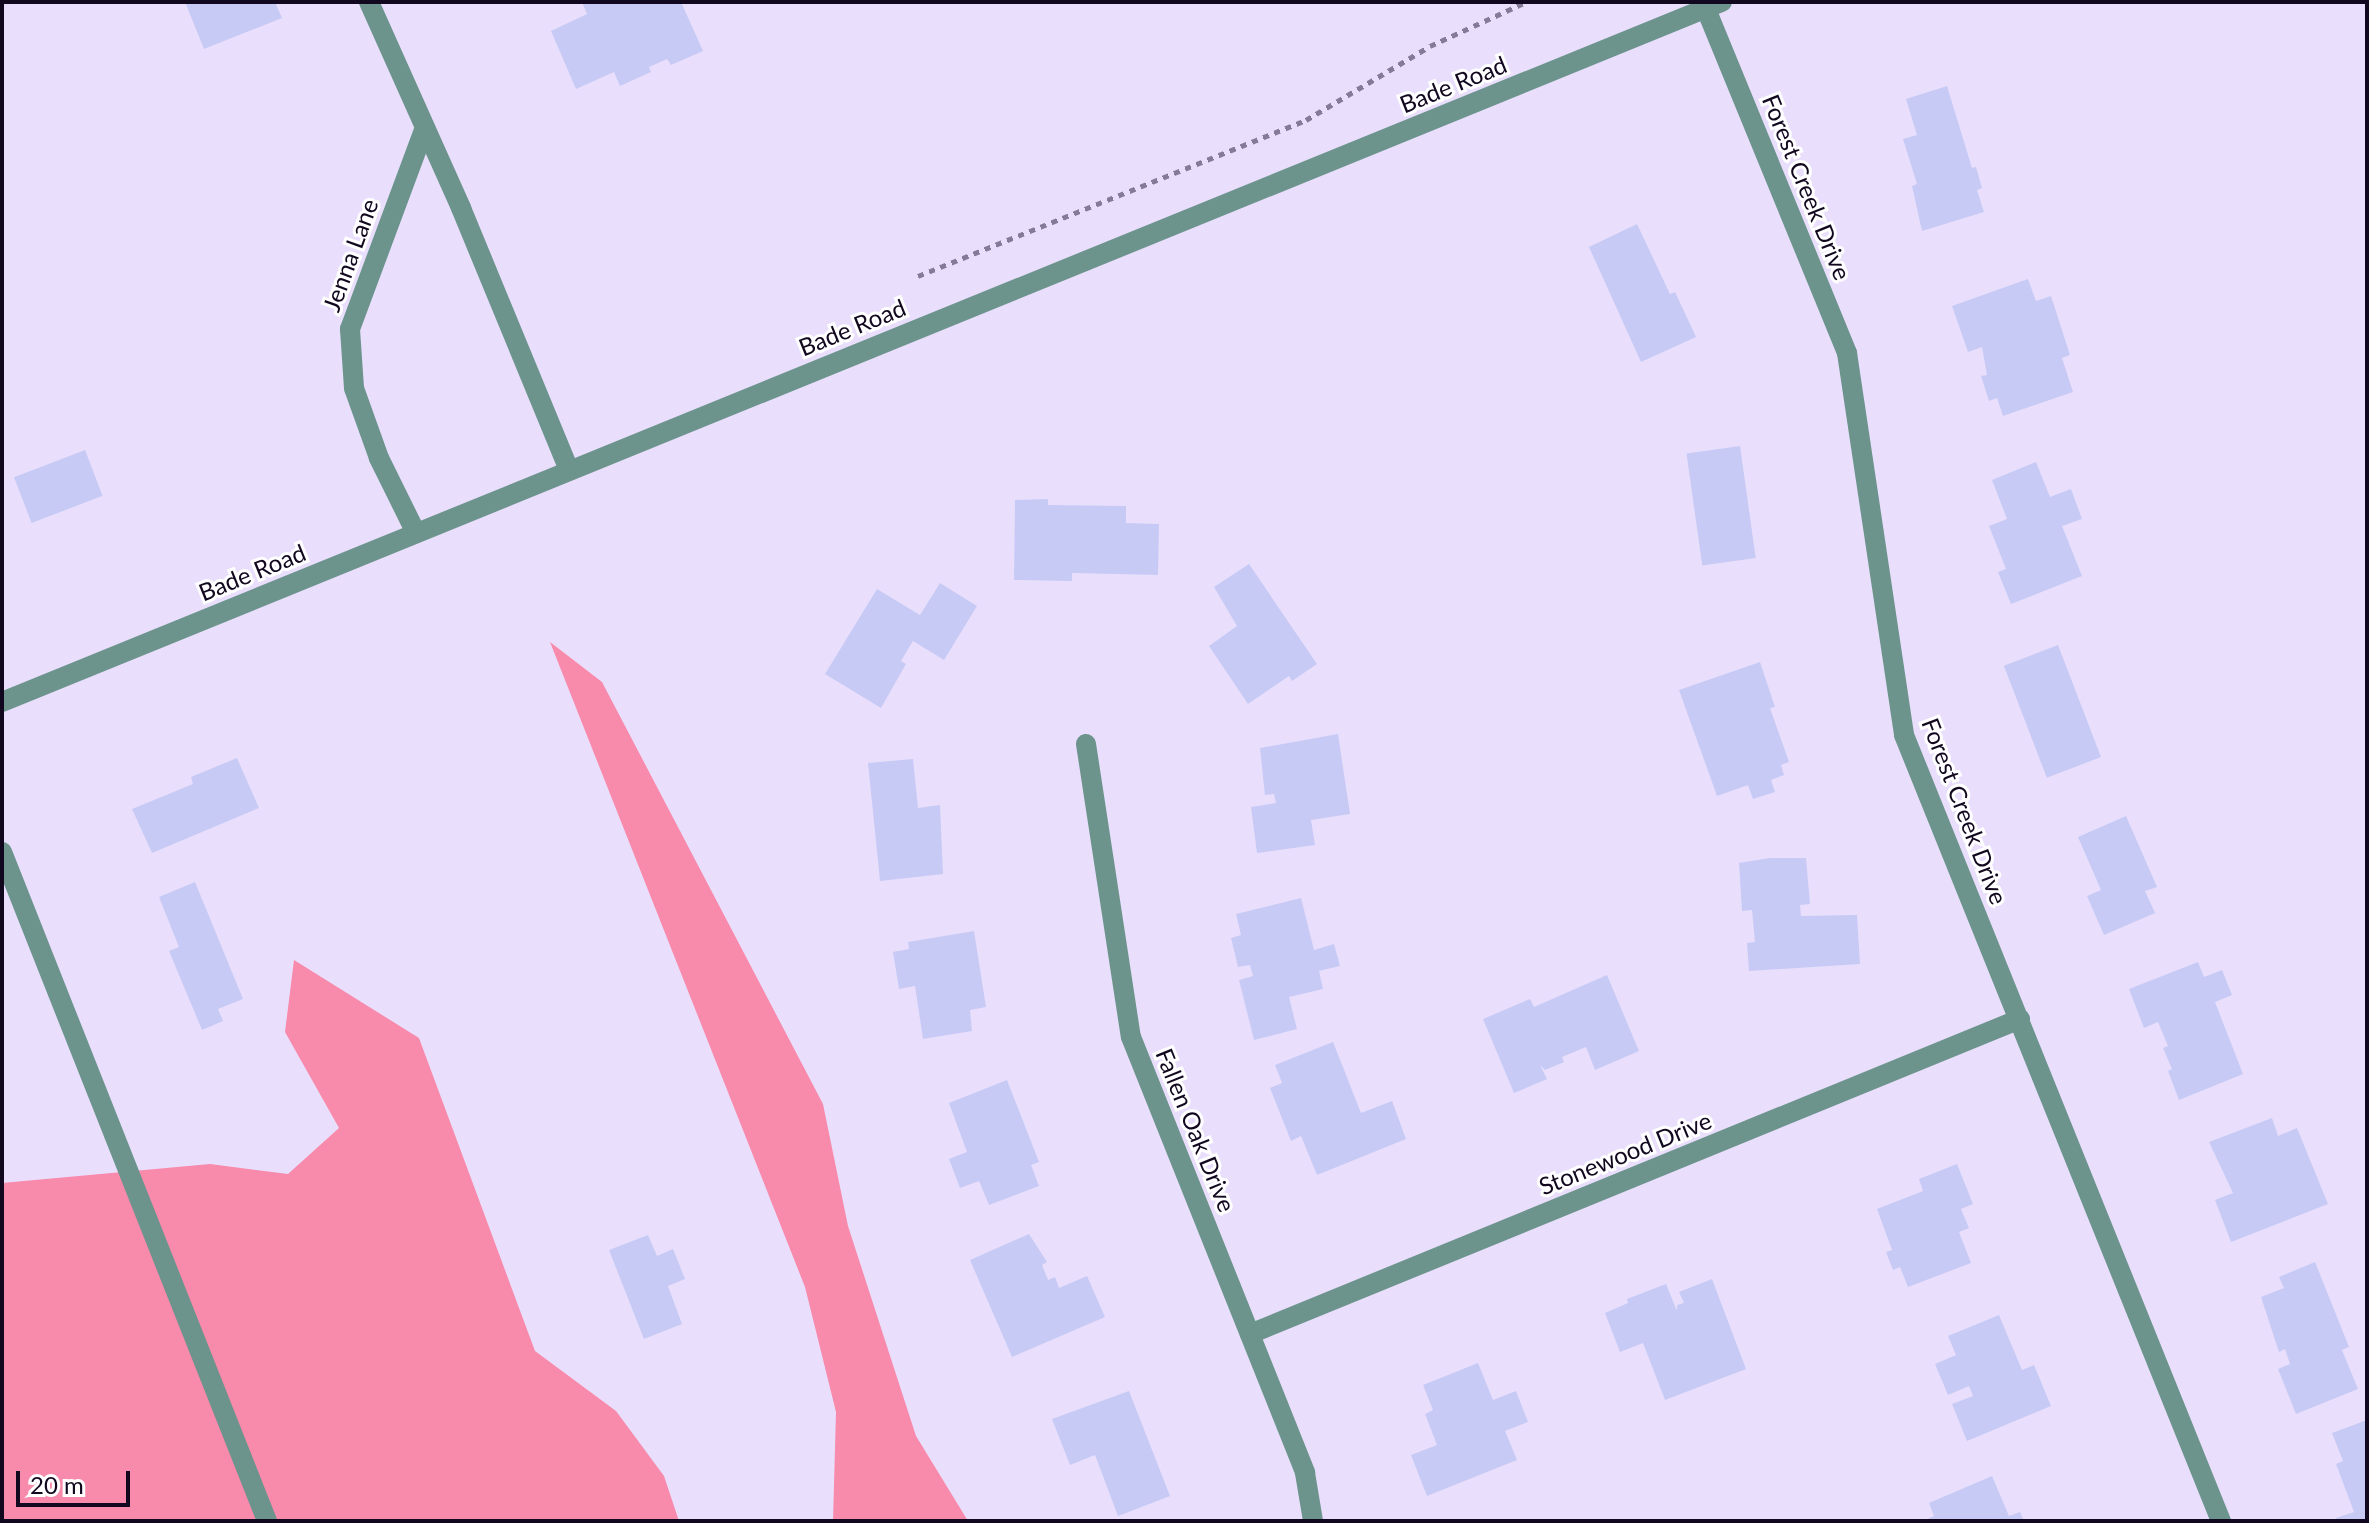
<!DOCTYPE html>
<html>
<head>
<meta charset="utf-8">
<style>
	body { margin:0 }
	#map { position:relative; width:2369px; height:1523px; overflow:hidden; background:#e9dffc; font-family:Lato,sans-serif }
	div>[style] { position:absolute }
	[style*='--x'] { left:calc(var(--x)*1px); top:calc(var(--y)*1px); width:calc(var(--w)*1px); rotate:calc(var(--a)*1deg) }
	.green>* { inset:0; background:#f88aab }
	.building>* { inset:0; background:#c7caf5; transform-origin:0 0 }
	.path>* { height:5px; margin-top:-2.5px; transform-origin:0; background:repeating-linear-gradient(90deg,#857b96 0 6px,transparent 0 12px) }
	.service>* { height:20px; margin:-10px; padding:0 10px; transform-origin:10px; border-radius:10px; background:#6c948d }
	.minor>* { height:20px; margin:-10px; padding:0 10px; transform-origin:10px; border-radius:10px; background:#6c948d }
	span { translate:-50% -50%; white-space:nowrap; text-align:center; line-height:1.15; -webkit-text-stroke:6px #fff; paint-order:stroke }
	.street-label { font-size:24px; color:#11071e }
	.frame { position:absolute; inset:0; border:4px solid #11071e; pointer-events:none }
	.scale { position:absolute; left:16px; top:1471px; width:114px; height:36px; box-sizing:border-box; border:4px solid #11071e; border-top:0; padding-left:10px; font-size:24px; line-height:28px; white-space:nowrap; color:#11071e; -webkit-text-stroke:6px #fff; paint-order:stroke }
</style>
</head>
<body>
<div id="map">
	<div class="green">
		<i style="clip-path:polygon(550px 642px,602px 682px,823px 1104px,848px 1226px,916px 1436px,968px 1521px,833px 1521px,836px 1412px,805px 1287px)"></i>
		<i style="clip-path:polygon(294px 960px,419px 1038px,535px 1351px,616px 1411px,664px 1476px,679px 1521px,2px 1521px,2px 1183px,210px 1164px,288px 1174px,339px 1128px,285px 1032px)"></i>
	</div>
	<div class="building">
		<i style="clip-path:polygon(185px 2px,275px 2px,282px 18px,204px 49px)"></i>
		<i style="clip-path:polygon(582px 2px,681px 2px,703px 51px,671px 65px,667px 59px,649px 67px,651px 72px,620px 86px,614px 72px,576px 89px,551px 31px,587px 14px)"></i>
		<i style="clip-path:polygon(1947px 86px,1972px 168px,1976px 167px,1982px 188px,1977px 190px,1984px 212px,1922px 231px,1912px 186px,1917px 184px,1903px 139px,1917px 135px,1906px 99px)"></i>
		<i style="clip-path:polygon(1637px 224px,1670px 294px,1675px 292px,1696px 337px,1641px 362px,1589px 247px)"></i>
		<i style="clip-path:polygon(2028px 279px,2036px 301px,2051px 296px,2070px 355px,2062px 358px,2073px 392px,2003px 416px,1997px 398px,1989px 401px,1981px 376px,1987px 375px,1982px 347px,1968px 352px,1952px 306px)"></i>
		<i style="left:1740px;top:446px;width:113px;height:54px;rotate:82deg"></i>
		<i style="left:85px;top:450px;width:49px;height:76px;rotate:69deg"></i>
		<i style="clip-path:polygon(2036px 462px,2050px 497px,2071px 489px,2082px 519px,2062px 526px,2082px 576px,2011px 604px,1998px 572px,2006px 569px,1989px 526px,2007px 519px,1992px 480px)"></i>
		<i style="clip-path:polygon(1048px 499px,1048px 505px,1126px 506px,1126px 523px,1159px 524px,1158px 575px,1072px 573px,1072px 581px,1014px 580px,1015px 500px)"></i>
		<i style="clip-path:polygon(1249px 564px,1317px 664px,1292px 681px,1289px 676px,1248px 704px,1209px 646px,1237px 626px,1214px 587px)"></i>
		<i style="clip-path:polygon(940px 583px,977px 606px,944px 660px,913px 641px,901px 661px,906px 664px,881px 708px,825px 674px,877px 589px,920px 615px)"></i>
		<i style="left:2058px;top:645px;width:120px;height:58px;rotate:69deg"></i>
		<i style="clip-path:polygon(1760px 662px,1775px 707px,1770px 708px,1789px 762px,1781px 765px,1784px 775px,1771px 780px,1775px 792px,1753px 799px,1748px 785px,1717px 796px,1679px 690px)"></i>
		<i style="clip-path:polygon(1338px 734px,1350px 814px,1311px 820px,1315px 845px,1257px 853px,1251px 807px,1276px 803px,1274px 794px,1265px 795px,1260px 748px)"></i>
		<i style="clip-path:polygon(237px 758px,259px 808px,152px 853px,132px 809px,193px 784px,191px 777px)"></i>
		<i style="clip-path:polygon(913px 759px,918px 808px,940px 805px,943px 874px,880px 881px,868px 763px)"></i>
		<i style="clip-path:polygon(2126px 816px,2157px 887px,2145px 891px,2155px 913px,2104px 935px,2087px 896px,2101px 890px,2078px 837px)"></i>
		<i style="clip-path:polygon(1770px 858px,1806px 858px,1810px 904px,1800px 905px,1801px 916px,1857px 915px,1860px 964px,1749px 971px,1747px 943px,1755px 942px,1752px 910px,1742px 911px,1739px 863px)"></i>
		<i style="clip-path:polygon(195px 882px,243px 999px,218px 1009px,223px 1021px,202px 1030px,169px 951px,179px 947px,159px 897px)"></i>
		<i style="clip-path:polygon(1301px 898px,1314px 950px,1334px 944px,1340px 966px,1319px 971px,1323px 989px,1289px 997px,1297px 1029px,1254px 1040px,1239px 980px,1253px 976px,1250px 965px,1238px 967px,1231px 938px,1241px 935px,1236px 914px)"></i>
		<i style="clip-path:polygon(974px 931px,986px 1007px,970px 1010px,972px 1031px,923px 1039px,915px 986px,899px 989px,893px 952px,909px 949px,908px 942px)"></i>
		<i style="clip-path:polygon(2198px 962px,2204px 977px,2222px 970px,2232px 995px,2215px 1002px,2243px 1074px,2179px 1100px,2168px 1071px,2172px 1069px,2163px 1048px,2168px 1046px,2158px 1022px,2144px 1028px,2129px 989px)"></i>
		<i style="clip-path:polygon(1607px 975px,1639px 1051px,1595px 1070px,1586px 1047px,1562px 1057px,1564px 1062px,1545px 1070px,1540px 1065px,1547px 1079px,1514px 1093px,1483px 1019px,1530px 999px,1534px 1007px)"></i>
		<i style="clip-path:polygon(1333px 1042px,1361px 1113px,1392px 1101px,1406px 1139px,1317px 1175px,1301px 1136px,1291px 1141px,1270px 1088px,1282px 1083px,1275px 1065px)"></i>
		<i style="clip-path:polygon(1007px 1080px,1039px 1162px,1031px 1165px,1039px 1186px,989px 1205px,979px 1181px,960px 1188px,949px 1159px,967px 1152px,949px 1103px)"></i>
		<i style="clip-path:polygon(2272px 1118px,2278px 1136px,2297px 1128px,2328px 1204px,2231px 1242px,2215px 1200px,2233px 1193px,2209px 1142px)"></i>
		<i style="clip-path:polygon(1957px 1164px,1973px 1204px,1961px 1209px,1969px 1228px,1959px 1232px,1971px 1263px,1908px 1287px,1900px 1267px,1893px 1270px,1886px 1252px,1892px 1250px,1877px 1209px,1923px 1191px,1919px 1179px)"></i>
		<i style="clip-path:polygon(1029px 1234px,1047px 1262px,1042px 1265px,1048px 1280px,1055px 1277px,1059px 1288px,1087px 1276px,1105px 1317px,1012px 1357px,970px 1260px)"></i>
		<i style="clip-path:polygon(648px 1235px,657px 1256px,673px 1249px,685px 1279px,668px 1286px,682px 1324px,644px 1339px,609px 1250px)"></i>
		<i style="clip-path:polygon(2315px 1262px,2349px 1347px,2342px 1350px,2358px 1389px,2296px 1414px,2278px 1369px,2290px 1364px,2285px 1349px,2279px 1352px,2261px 1297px,2284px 1288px,2279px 1277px)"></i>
		<i style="clip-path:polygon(1712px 1279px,1746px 1369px,1665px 1400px,1643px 1343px,1620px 1352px,1605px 1313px,1628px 1303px,1627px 1299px,1666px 1284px,1677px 1311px,1677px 1305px,1684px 1303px,1679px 1292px)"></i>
		<i style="clip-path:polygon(1999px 1315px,2022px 1370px,2034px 1365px,2051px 1406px,1967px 1441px,1952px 1404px,1973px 1396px,1969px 1386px,1948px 1395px,1935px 1364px,1956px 1355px,1948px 1336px)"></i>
		<i style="clip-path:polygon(1478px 1363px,1493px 1400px,1516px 1391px,1528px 1422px,1505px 1431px,1517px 1460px,1427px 1496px,1411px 1455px,1437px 1445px,1425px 1414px,1433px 1410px,1423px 1385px)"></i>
		<i style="clip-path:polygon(1129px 1391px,1170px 1496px,1118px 1516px,1095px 1455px,1070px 1465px,1052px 1419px)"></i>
		<i style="clip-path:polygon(2367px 1420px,2367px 1521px,2337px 1521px,2336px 1518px,2354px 1512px,2336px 1464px,2343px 1461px,2332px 1433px)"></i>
		<i style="clip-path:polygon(1992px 1476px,2009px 1516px,2020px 1512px,2024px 1521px,1923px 1521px,1934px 1516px,1929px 1503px)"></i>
	</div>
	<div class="path">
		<i style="--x:918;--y:276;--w:418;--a:-21.9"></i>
		<i style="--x:1306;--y:120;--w:144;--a:-30.8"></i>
		<i style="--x:1430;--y:46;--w:106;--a:-24.6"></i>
	</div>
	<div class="service">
		<i style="--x:2;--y:852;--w:720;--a:68.39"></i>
	</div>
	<div class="minor">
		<i style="--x:369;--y:2;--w:226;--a:65.9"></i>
		<i style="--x:461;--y:208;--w:283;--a:67.6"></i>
		<i style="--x:1706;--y:9;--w:372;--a:67.7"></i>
		<i style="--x:1847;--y:353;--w:386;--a:81.5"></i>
		<i style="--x:1904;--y:735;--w:848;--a:68.04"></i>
		<i style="--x:416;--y:533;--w:84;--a:-116.3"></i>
		<i style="--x:379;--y:458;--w:74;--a:-109.7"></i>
		<i style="--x:354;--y:388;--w:59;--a:-93.9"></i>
		<i style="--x:350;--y:329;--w:212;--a:-69.6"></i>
		<i style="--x:2;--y:702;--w:1857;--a:-22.15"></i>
		<i style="--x:1086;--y:744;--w:296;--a:81.3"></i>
		<i style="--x:1131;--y:1037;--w:469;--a:68.2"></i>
		<i style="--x:1305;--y:1473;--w:49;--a:80.5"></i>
		<i style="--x:1250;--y:1334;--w:832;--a:-22.25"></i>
	</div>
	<div class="street-label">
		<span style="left:1453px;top:84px;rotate:-22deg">Bade Road</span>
		<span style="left:1807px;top:187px;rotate:68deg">Forest Creek Drive</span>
		<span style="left:350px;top:255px;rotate:-70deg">Jenna Lane</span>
		<span style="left:852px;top:327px;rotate:-22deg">Bade Road</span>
		<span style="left:252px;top:572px;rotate:-22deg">Bade Road</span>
		<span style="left:1965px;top:811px;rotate:69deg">Forest Creek Drive</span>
		<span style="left:1196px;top:1130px;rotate:68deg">Fallen Oak Drive</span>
		<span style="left:1625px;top:1153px;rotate:-22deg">Stonewood Drive</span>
	</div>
	<div class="frame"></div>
	<div class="scale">20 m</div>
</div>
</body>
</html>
